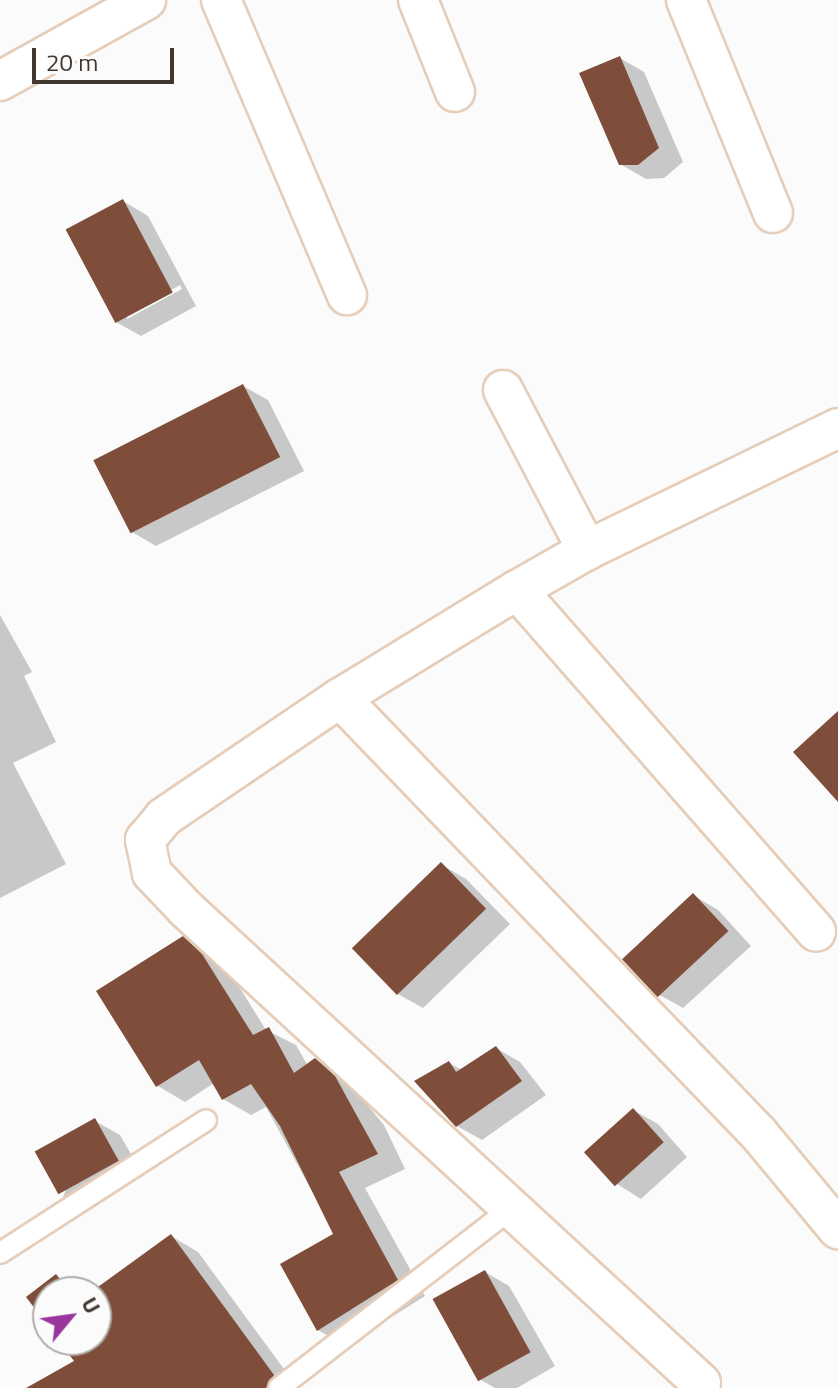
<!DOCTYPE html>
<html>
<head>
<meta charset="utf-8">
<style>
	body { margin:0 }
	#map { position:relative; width:838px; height:1388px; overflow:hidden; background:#fbfbfb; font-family:"Titillium Web",sans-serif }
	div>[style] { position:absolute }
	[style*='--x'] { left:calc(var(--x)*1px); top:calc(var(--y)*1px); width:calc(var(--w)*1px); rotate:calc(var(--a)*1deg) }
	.shadow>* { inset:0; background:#0003 }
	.building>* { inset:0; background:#7f4e3a; transform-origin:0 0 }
	.roads { filter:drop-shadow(2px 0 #e5cdb8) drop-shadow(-2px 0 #e5cdb8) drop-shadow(0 2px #e5cdb8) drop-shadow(0 -2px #e5cdb8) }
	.lane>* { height:20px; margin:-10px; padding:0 10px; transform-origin:10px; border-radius:10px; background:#fff }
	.street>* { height:38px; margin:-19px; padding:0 19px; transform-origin:19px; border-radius:19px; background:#fff }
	span { translate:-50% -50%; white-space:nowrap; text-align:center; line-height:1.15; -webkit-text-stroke:8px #fbfbfb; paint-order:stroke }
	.north { position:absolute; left:32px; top:1276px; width:80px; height:80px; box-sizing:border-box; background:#fbfbfb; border:2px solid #b1ada9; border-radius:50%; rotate:61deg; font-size:22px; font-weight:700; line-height:32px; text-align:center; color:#41372f }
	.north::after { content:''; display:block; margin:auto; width:28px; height:36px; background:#98369d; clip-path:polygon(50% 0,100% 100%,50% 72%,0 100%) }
	.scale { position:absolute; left:32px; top:48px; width:142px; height:36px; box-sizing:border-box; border:4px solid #41372f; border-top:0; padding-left:10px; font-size:24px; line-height:28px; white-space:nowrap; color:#41372f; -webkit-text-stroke:6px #fbfbfb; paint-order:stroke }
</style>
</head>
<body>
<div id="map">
	<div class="shadow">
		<i style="clip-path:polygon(620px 58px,644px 72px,683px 162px,664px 178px,646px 179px,620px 164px)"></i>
		<i style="clip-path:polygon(evenodd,123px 201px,148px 216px,196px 306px,141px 336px,116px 322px,123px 201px,180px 285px,182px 289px,127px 319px,127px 314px,180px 285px)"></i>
		<i style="clip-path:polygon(243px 386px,268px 400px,304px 471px,156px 546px,132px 532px)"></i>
		<i style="clip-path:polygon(0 615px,32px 672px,24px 676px,56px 742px,13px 763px,66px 864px,0 898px)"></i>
		<i style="clip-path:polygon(442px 865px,466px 879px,510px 924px,423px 1008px,398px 994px,355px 948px)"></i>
		<i style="clip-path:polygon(693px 895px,718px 910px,751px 946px,683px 1008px,658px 994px)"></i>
		<i style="clip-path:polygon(183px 938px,230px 972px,266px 1030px,296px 1045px,308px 1066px,316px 1060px,343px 1076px,384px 1125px,405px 1169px,365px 1188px,425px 1296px,346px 1346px,318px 1330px,336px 1235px,266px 1107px,251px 1115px,223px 1099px,214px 1083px,185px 1102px,158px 1086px)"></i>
		<i style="clip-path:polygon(496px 1048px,520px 1062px,546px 1095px,482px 1140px,457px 1126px,449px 1063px,462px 1070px)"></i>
		<i style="clip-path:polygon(633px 1110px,658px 1124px,687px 1157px,641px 1199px,617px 1184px)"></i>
		<i style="clip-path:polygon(95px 1121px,120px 1135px,143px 1175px,87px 1211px,63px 1197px)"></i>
		<i style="clip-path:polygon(171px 1236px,198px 1252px,298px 1388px,63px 1388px,77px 1362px,61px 1340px,96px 1340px,94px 1292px)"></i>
		<i style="clip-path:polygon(485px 1272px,509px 1286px,555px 1366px,517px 1388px,495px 1388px,481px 1380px)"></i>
		<i style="clip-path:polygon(56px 1276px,83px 1292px,48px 1292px,48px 1323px,29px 1298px)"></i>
	</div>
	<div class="building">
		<i style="clip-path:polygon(620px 56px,659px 148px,638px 165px,619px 165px,579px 73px)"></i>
		<i style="left:123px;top:199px;width:106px;height:65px;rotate:62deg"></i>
		<i style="left:243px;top:384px;width:82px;height:168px;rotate:63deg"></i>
		<i style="clip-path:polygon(838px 711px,838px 802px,793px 752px)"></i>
		<i style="left:441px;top:862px;width:65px;height:124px;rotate:46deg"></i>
		<i style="left:693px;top:893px;width:52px;height:97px;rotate:47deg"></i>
		<i style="clip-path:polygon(183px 936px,202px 954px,253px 1035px,269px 1027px,294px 1073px,315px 1058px,335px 1076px,378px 1154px,339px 1172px,398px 1280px,317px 1331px,280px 1264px,333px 1234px,280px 1126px,251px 1084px,222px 1100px,199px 1060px,156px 1087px,96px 991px)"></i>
		<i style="clip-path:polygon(496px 1046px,522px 1081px,456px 1127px,414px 1081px,449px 1061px,456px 1072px)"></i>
		<i style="left:633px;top:1108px;width:46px;height:66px;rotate:48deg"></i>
		<i style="left:95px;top:1118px;width:49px;height:69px;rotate:61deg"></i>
		<i style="clip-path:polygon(171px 1234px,274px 1375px,266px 1388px,26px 1388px,74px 1361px,58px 1340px,96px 1340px,96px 1292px,91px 1292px)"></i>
		<i style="left:485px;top:1270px;width:94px;height:60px;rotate:61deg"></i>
		<i style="clip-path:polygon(56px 1274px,70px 1292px,48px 1292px,48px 1326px,26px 1297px)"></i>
	</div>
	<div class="roads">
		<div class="lane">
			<i style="--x:0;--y:1253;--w:245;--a:-32.8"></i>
			<i style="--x:279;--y:1388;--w:293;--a:-37.7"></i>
		</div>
		<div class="street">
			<i style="--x:221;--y:0;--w:321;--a:66.9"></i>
			<i style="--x:418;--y:0;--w:99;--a:68.1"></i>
			<i style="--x:686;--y:0;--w:230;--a:67.8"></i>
			<i style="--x:0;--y:81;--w:167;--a:-29"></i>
			<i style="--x:503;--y:390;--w:181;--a:62.3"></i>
			<i style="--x:517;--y:590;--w:454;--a:48.8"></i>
			<i style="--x:340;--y:698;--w:605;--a:46.14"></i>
			<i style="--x:759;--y:1134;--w:124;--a:50.3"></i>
			<i style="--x:701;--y:1383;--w:700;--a:-137.37"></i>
			<i style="--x:186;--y:909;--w:50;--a:-133.4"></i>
			<i style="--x:152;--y:873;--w:34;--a:-102"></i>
			<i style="--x:145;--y:840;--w:30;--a:-50"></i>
			<i style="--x:164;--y:817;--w:212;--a:-34.1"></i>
			<i style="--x:340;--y:698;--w:207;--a:-31.4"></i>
			<i style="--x:517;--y:590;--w:81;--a:-29.7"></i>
			<i style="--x:587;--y:550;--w:279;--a:-25.9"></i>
		</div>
	</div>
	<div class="north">U</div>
	<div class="scale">20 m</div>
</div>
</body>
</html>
